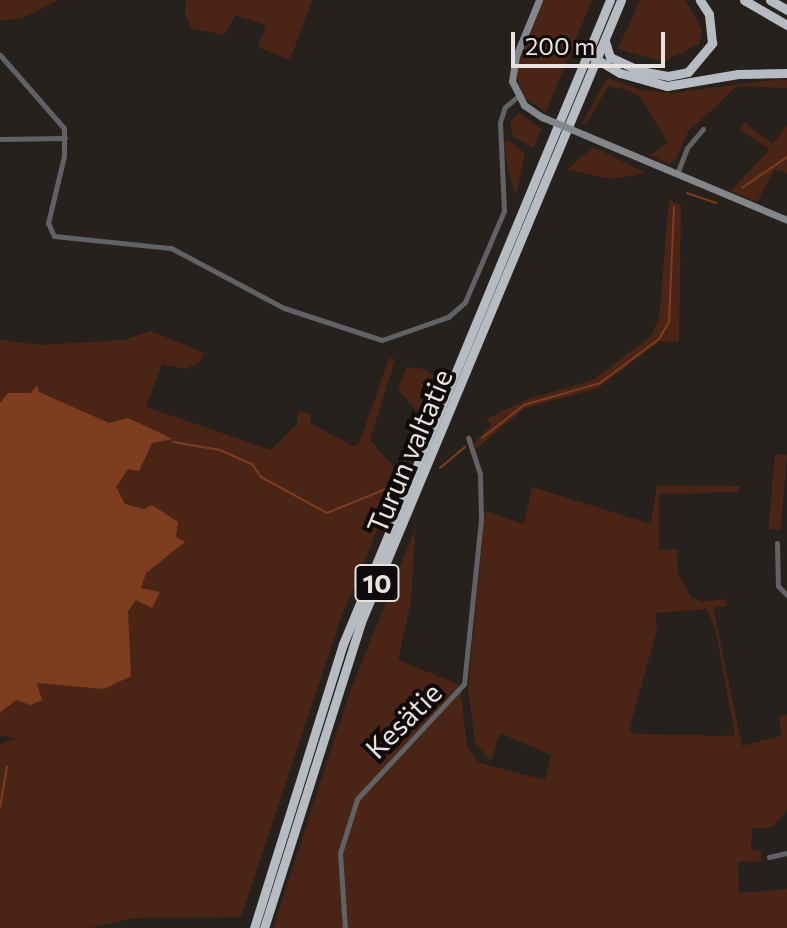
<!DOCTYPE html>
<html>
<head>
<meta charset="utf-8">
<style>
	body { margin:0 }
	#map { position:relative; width:787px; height:928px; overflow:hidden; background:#27211e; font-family:Commissioner,sans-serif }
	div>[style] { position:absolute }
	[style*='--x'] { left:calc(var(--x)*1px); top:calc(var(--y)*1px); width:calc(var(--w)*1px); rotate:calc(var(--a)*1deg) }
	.green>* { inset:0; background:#4a2515; transform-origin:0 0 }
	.water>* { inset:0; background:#7f3d1f }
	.stream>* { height:2px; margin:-1px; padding:0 1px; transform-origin:1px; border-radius:1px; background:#7f3d1f }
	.street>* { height:5px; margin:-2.5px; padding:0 2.5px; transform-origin:2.5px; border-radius:2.5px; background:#606265 }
	.secondary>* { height:7px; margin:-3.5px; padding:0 3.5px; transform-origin:3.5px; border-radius:3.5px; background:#83878b }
	.highway>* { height:9px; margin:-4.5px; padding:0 4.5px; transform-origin:4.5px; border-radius:4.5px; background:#b7bcc3 }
	.secondary-bridge>* { height:7px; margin:-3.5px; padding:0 3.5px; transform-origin:3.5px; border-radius:3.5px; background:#83878b }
	span { translate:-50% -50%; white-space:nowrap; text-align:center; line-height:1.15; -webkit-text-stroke:8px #0e0b0a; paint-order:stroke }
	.shield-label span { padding:2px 6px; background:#0e0b0a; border:2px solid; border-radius:6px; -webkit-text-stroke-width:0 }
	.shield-label { font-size:26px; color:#e8e3e1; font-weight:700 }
	.street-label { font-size:28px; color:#e8e3e1 }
	.scale { position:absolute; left:511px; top:32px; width:154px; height:36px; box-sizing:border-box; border:4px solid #e8e3e1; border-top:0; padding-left:10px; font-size:24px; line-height:28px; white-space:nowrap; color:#e8e3e1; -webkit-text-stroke:6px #0e0b0a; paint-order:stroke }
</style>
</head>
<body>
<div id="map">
	<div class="green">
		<i style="clip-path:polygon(0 0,58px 0,21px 19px,0 20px)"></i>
		<i style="clip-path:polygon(186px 0,312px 0,290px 60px,258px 47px,266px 25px,235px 15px,224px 35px,191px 28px,185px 15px)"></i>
		<i style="clip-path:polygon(543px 0,592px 0,546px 112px,523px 97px,518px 80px,517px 65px)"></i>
		<i style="clip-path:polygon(640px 0,685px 0,702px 29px,699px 44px,663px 62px,618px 49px)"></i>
		<i style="clip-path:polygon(607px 78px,641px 90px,674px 93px,778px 79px,787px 80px,787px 88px,737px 86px,688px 132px,676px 159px,669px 164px,650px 155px,668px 143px,641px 97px,624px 89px,608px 86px,587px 123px,581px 125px)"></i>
		<i style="clip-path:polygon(519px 113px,541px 129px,533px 148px,513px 136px,510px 122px)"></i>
		<i style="clip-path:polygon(744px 122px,773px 144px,787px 125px,787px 173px,774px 170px,757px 202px,731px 191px,770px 149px,740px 130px)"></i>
		<i style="clip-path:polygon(508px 141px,525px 153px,516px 195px,508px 170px,504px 143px)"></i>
		<i style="clip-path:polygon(593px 147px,646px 173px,611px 179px,567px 170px)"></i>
		<i style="clip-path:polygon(669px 200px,681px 206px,679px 342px,660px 341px,598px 388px,525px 408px,476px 449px,474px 443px,492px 424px,486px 419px,526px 400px,593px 380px,651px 336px,659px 319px)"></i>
		<i style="clip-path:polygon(151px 331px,204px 353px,199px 363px,185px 369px,162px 364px,146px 407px,271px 450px,297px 424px,298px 411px,311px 414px,310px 423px,353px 446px,359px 444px,389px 358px,395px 360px,370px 440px,396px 470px,420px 415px,398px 389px,407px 367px,424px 369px,437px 378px,437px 386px,342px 615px,241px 917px,134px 918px,90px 928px,0 928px,0 744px,16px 738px,0 735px,0 713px,9px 707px,0 704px,0 340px,41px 345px,123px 340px)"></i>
		<i style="left:775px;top:454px;width:12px;height:75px;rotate:5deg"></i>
		<i style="clip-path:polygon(evenodd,657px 485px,740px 486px,738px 492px,659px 494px,659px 550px,677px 549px,678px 574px,691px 597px,702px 602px,726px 599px,727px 606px,713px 607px,742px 746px,781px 736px,779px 716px,787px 715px,787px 810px,773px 827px,752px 829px,751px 849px,761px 851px,761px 861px,738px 862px,739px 893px,787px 889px,787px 928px,273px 928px,349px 695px,415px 529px,411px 602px,398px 660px,460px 685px,467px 746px,479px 763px,545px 780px,551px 755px,500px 733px,491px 761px,475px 743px,468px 688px,485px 511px,524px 524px,532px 487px,651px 524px,657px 485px,707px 609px,716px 632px,735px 736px,635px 734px,629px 730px,657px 629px,656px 613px,707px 609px)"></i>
	</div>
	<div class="water">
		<i style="clip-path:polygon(37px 385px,39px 392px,109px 423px,128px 418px,173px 439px,152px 443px,139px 471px,128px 469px,116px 487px,125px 504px,144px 509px,152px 505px,178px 522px,176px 537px,185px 542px,146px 573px,141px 588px,160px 592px,152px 608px,136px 600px,128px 611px,131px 676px,104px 689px,37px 683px,42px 700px,30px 705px,16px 700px,0 713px,0 403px,8px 393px,31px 393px)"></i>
	</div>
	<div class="stream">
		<i style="--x:742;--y:188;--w:55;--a:-34.6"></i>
		<i style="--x:687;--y:193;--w:31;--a:19"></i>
		<i style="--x:482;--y:438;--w:53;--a:-38.2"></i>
		<i style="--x:524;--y:405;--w:79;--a:-16.1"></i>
		<i style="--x:600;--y:383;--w:74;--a:-36.7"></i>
		<i style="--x:659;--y:339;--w:20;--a:-60"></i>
		<i style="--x:669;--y:322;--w:115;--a:-87.5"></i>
		<i style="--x:173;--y:442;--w:48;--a:9.7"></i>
		<i style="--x:220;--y:450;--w:35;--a:24"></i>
		<i style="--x:252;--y:464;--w:16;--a:55"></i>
		<i style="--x:261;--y:477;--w:75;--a:28.6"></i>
		<i style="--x:327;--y:513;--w:71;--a:-22.2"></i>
		<i style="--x:393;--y:486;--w:36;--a:-66"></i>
		<i style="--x:440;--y:468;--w:33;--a:-40"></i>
		<i style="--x:0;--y:807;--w:41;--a:-80.1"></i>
	</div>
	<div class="street">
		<i style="--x:0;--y:55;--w:97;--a:48.8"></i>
		<i style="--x:64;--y:128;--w:28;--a:90"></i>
		<i style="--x:64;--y:156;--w:69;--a:103.4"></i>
		<i style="--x:48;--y:223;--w:14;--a:65"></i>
		<i style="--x:54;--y:236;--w:118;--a:5.9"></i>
		<i style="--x:171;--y:248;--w:128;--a:28"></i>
		<i style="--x:284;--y:308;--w:103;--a:18.1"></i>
		<i style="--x:382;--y:340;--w:70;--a:-19.2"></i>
		<i style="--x:448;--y:317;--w:23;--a:-41"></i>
		<i style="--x:465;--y:302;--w:99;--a:-66.8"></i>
		<i style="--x:504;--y:211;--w:89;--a:-92.6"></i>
		<i style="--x:500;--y:122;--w:16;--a:-72"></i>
		<i style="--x:505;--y:107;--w:17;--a:-40"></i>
		<i style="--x:0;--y:139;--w:65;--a:-0.9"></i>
		<i style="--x:677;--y:174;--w:28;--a:-69"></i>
		<i style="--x:687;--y:148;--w:25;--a:-50"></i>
		<i style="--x:777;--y:543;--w:43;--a:88.7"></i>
		<i style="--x:778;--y:586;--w:13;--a:45"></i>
		<i style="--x:769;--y:857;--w:18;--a:-13"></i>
		<i style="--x:345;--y:928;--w:75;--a:-93.8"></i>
		<i style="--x:340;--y:853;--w:57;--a:-72.5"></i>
		<i style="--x:357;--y:799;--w:157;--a:-47.1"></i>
		<i style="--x:464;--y:684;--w:166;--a:-84.1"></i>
		<i style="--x:481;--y:519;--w:45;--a:-91.3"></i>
		<i style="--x:480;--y:474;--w:38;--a:-108"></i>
	</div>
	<div class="secondary">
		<i style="--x:539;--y:0;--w:61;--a:112.3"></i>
		<i style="--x:516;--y:56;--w:25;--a:99"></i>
		<i style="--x:512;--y:81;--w:27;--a:63"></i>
		<i style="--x:524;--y:105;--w:22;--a:34"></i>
		<i style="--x:585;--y:135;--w:219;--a:22.8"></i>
	</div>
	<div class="highway">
		<i style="--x:744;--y:0;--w:50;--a:30.2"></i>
		<i style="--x:770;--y:0;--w:20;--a:30"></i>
		<i style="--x:605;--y:41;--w:17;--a:73"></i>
		<i style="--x:610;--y:57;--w:33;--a:25"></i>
		<i style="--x:640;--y:71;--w:28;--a:10"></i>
		<i style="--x:668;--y:76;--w:20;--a:-11"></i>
		<i style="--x:688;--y:72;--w:38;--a:-50"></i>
		<i style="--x:712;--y:43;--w:29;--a:-96"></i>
		<i style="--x:709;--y:14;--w:17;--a:-123"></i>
		<i style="--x:593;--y:57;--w:31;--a:31"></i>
		<i style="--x:620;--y:73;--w:49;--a:15.5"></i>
		<i style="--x:667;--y:86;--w:72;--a:-9.6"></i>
		<i style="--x:738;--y:74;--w:49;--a:-1.2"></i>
		<i style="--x:254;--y:928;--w:298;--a:-72.6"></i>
		<i style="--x:343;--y:644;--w:697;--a:-67.48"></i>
		<i style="--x:264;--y:928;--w:321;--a:-72.4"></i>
		<i style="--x:361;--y:622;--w:674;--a:-67.31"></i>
	</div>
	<div class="secondary-bridge">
		<i style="--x:542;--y:117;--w:47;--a:22.7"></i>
	</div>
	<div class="shield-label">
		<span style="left:377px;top:583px">10</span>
	</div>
	<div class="street-label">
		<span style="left:409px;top:451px;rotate:-67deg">Turun valtatie</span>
		<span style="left:403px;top:720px;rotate:-45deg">Kesätie</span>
	</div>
	<div class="scale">200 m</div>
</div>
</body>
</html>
